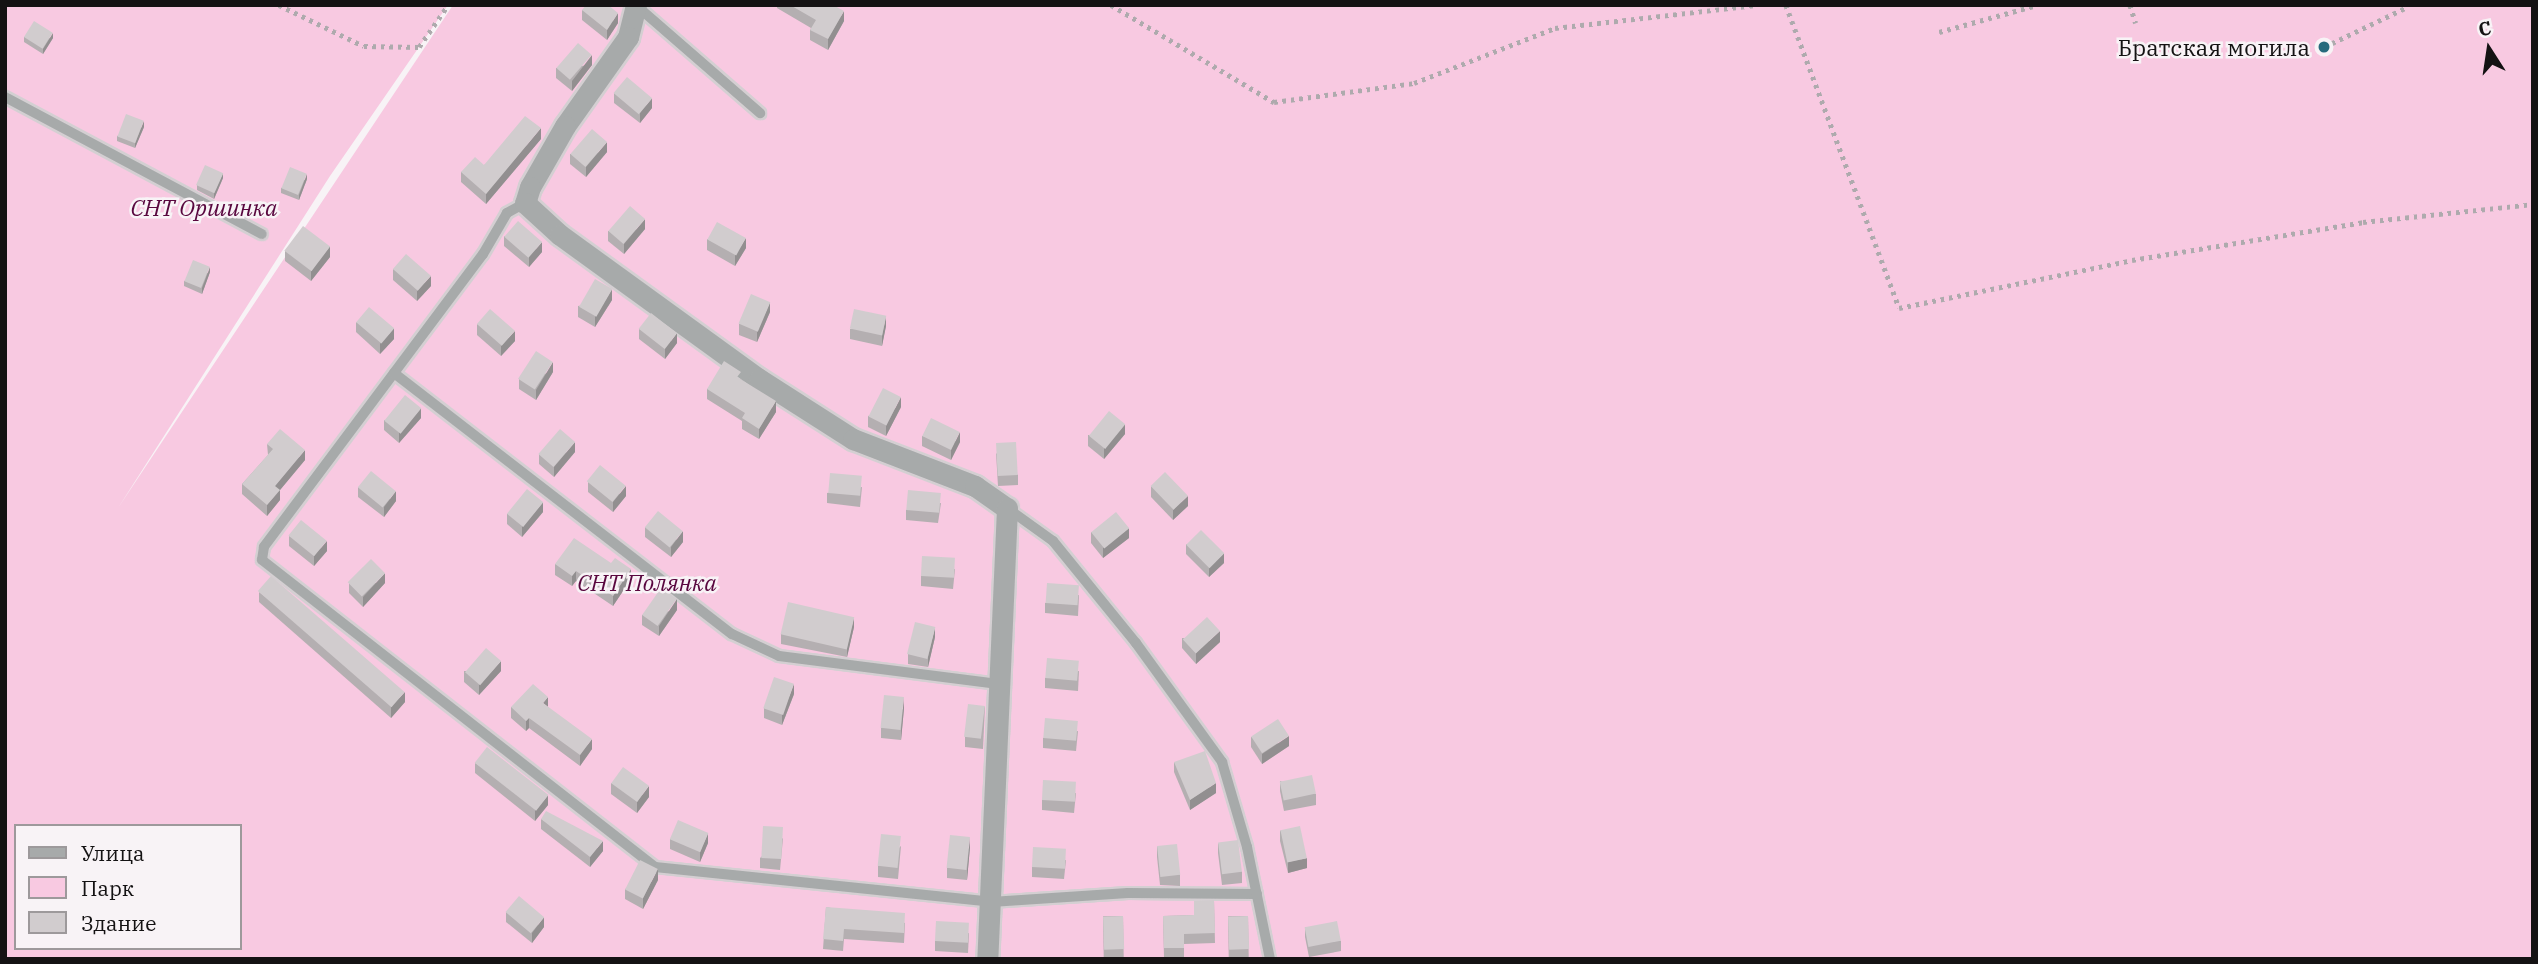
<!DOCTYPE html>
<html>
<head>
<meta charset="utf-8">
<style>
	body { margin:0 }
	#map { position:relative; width:2538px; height:964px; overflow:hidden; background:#f8f3f6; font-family:"IBM Plex Serif",serif }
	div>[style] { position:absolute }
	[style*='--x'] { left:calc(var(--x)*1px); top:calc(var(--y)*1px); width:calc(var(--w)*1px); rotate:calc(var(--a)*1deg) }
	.green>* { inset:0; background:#f8c9e1 }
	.path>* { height:4.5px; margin-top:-2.25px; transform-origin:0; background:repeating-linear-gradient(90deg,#aeaaad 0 3.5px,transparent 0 8.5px) }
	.roads { filter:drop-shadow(2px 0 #d4cfd2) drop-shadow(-2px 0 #d4cfd2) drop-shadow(0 2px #d4cfd2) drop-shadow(0 -2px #d4cfd2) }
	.lane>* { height:10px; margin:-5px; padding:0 5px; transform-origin:5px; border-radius:5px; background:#a7aaaa }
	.street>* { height:21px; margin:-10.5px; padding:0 10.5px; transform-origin:10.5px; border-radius:10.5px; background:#a7aaaa }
	.wall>* { inset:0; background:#b4afb1; transform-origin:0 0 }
	.shaded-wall>* { inset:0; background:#928f90 }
	.building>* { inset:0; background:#d1ccce; transform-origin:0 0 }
	.dots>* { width:19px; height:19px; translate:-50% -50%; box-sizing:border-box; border:4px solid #f8f3f6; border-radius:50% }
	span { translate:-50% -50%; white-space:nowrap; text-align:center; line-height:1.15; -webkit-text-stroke:5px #f8f3f6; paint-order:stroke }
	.poi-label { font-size:23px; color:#141213 }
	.right { translate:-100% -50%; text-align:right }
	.park-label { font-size:23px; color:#59073f; font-style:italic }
	.frame { position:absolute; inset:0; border:7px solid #141213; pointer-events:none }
	.legend { position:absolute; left:14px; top:824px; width:228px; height:126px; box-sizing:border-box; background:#f8f3f6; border:2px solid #9d999b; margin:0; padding:9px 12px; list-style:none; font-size:21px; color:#141213 }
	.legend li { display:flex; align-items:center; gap:14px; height:35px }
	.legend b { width:35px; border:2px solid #9d999b }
	.north { position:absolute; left:2454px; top:14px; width:70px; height:70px; -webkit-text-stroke:5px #f8f3f6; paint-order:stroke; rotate:348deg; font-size:19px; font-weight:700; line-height:28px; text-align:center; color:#141213 }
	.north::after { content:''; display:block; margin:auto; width:24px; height:32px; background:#141213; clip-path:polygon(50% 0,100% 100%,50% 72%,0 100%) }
</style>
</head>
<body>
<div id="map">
	<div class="green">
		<i style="clip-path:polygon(evenodd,5px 5px,448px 5px,330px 176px,118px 508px,453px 5px,2533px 5px,2533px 959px,5px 959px,5px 5px,16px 826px,240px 826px,240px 948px,16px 948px,16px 826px)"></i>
	</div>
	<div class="path">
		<i style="--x:279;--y:5;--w:94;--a:25.8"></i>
		<i style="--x:364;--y:46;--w:55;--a:1"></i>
		<i style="--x:419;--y:47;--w:51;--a:-55.4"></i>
		<i style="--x:1111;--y:5;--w:190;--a:30.8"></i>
		<i style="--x:1274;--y:102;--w:141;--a:-7.7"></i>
		<i style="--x:1414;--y:83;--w:151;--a:-21.3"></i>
		<i style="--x:1555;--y:28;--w:202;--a:-6.5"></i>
		<i style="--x:1786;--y:5;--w:323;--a:69.5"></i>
		<i style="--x:1899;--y:308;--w:238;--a:-11.6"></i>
		<i style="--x:2132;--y:260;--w:234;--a:-9.3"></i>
		<i style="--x:2363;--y:222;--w:171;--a:-6"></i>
		<i style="--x:2130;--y:5;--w:19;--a:72"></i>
		<i style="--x:2399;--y:5;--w:25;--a:0"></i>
		<i style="--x:1939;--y:32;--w:102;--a:-15.4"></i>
		<i style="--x:2324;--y:47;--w:90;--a:-25.7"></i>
	</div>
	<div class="roads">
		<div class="lane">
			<i style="--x:638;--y:7;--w:162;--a:41"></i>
			<i style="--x:5;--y:97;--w:291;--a:28.1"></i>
			<i style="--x:525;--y:203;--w:21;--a:151"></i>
			<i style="--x:507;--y:213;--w:48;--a:120.3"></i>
			<i style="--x:483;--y:254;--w:366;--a:126.8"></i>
			<i style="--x:264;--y:547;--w:13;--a:99"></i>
			<i style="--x:262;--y:560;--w:499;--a:38"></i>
			<i style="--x:655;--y:867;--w:338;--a:5.9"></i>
			<i style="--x:991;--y:902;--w:137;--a:-3.8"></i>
			<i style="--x:1128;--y:893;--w:129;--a:0.4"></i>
			<i style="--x:394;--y:373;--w:427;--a:37.7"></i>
			<i style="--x:732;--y:634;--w:52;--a:25.1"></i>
			<i style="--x:779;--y:656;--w:221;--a:7.3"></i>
			<i style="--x:1007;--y:508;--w:57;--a:35.7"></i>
			<i style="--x:1053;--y:541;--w:132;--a:50.9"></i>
			<i style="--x:1136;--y:643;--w:147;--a:54.1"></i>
			<i style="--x:1222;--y:762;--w:89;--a:73.6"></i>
			<i style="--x:1247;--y:847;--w:114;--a:78.4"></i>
		</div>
		<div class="street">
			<i style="--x:636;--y:5;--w:33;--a:104"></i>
			<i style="--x:628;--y:37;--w:109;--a:125.3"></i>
			<i style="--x:565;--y:126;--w:70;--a:119.8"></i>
			<i style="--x:530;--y:187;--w:17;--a:107"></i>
			<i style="--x:525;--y:203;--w:47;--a:42.4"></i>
			<i style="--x:560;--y:235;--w:246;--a:35.9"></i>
			<i style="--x:759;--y:379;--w:112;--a:32.6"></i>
			<i style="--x:853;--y:439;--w:131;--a:21.1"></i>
			<i style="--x:975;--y:486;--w:39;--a:35"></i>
			<i style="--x:1007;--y:508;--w:451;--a:92.5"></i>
		</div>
	</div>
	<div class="wall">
		<i style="clip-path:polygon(777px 5px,833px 5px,844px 21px,828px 50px,810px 40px,810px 30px,811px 28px,777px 8px)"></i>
		<i style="clip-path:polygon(582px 10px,618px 23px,607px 40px,582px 20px)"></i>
		<i style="clip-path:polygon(24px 37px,53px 38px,43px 54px,24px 42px)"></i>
		<i style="clip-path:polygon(592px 65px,572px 91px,556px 78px,556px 68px)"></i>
		<i style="clip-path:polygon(614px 93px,652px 108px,640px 123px,614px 103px)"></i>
		<i style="clip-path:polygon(144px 127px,135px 148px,117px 141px,117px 136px)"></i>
		<i style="clip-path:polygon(541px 139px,486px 204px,461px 182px,461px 172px,484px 165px)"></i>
		<i style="clip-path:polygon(607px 152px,586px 177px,570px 164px,570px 154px)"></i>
		<i style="clip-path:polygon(223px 178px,214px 199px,197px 190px,197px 185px)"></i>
		<i style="clip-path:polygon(307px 179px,299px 200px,281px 193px,281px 188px)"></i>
		<i style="clip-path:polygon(645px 229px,624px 254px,608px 241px,608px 231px)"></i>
		<i style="clip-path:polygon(504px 236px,542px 252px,529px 267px,504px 246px)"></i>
		<i style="clip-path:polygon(707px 239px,746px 248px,735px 266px,707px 250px)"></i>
		<i style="clip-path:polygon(285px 251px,330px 257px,311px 281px,285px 261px)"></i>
		<i style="clip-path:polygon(393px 269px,431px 286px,417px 301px,393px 280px)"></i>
		<i style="clip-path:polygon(210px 272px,202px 294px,184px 286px,184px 281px)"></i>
		<i style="clip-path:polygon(612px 300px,595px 327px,578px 317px,578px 306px)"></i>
		<i style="clip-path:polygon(770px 312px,757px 342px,739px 335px,739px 324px)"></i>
		<i style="clip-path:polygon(356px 322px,394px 339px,380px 354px,356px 332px)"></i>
		<i style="clip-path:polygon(477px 324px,515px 341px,501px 356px,477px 335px)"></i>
		<i style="clip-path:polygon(886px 326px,882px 346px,850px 339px,850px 329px)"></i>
		<i style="clip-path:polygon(639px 329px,677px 343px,665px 359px,639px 339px)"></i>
		<i style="clip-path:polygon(553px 372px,536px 400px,519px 389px,519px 379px)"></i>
		<i style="clip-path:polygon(741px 379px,776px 412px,759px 439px,742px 429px,742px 421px,707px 399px,707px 389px)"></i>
		<i style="clip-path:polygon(901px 407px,886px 436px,868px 427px,868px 416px)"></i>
		<i style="clip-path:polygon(421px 418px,399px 443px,384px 430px,384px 420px)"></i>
		<i style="clip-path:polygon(1125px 434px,1104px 459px,1088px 446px,1088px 435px)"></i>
		<i style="clip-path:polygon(922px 436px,960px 442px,951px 460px,922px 446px)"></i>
		<i style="clip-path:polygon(267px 444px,305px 460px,280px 490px,280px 500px,267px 516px,242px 494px,242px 484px,268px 455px)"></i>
		<i style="clip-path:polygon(575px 452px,554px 477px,539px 464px,539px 454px)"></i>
		<i style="clip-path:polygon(996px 453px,1018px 475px,1018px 485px,998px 486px)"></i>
		<i style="clip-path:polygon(588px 482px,626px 496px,613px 512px,588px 492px)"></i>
		<i style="clip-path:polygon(1151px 486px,1188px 506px,1173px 520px,1151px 497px)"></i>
		<i style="clip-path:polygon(358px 487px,396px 501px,384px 517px,358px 497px)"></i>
		<i style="clip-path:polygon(862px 487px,860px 507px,827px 503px,827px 493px)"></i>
		<i style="clip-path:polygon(941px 503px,938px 523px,906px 520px,906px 510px)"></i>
		<i style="clip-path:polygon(543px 512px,522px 537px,507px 524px,507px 514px)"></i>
		<i style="clip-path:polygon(645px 527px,683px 542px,671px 557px,645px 537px)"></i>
		<i style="clip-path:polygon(1091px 532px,1129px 538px,1103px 558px,1091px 543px)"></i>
		<i style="clip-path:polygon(289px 536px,327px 551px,314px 566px,289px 546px)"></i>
		<i style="clip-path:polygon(1186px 544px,1224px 563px,1209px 577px,1186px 554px)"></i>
		<i style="clip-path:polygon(555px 564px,631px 579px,613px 606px,576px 581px,572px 586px,555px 575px)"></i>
		<i style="clip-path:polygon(955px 569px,953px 589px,921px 586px,921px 576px)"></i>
		<i style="clip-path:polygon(349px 583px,385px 583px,363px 607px,349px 593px)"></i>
		<i style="clip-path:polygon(259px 592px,405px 702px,391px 718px,259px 602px)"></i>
		<i style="clip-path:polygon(1079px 595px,1078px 616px,1045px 613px,1045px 603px)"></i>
		<i style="clip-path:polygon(677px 610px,659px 636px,642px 625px,642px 615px)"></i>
		<i style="clip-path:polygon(854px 627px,847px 657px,781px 644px,781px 634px)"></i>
		<i style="clip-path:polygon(935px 637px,928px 667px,908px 664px,908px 654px)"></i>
		<i style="clip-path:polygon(1182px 638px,1220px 642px,1196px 664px,1182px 648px)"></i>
		<i style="clip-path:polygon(464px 671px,501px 671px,479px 695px,464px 682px)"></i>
		<i style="clip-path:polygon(1079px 671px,1078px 691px,1045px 688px,1045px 678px)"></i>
		<i style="clip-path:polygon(794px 694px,782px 725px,764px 718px,764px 708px)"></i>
		<i style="clip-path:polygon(985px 706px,983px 749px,965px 747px,965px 737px)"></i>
		<i style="clip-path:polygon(511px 707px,548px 707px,592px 749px,580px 766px,529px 728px,526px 731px,511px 718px)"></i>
		<i style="clip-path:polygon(904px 708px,901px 740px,881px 738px,881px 728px)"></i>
		<i style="clip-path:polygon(1078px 731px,1076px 751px,1043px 748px,1043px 738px)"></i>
		<i style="clip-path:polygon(1251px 737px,1289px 746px,1262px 764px,1251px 747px)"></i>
		<i style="clip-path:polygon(1174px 762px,1216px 793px,1190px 810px,1174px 772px)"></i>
		<i style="clip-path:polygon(475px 763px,548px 805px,535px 821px,475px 773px)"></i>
		<i style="clip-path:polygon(1280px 781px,1316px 794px,1316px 805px,1284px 811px,1280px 791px)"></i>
		<i style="clip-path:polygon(611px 783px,649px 797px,637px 813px,611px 794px)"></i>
		<i style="clip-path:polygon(1076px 793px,1074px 813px,1042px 810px,1042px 800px)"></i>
		<i style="clip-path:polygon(541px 819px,603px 851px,590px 867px,541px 829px)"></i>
		<i style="clip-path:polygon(1280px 830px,1307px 868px,1288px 873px,1280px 841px)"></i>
		<i style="clip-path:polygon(783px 838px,780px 870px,760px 868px,760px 858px)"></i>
		<i style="clip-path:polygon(670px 839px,708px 843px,700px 862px,670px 849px)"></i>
		<i style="clip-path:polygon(1218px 843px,1242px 872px,1242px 883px,1222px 885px,1218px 853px)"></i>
		<i style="clip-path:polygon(901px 846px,898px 879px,878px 877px,878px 866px)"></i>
		<i style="clip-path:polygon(1157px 846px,1180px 875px,1180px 886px,1160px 885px,1157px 857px)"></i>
		<i style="clip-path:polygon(970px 847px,967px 880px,947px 878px,947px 868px)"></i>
		<i style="clip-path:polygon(1066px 860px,1064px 879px,1032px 877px,1032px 867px)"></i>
		<i style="clip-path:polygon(658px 880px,643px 909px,625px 899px,625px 889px)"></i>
		<i style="clip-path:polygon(1214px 900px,1215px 943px,1184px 944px,1184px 958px,1164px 958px,1163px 916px,1194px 915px)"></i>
		<i style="clip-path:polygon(826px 907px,905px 923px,904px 943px,844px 939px,843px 951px,823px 949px)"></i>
		<i style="clip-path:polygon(506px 912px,544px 927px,532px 943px,506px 922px)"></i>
		<i style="left:1123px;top:916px;width:43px;height:20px;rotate:89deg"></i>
		<i style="left:1248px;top:916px;width:43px;height:20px;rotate:89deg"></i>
		<i style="clip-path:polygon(1305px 927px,1341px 941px,1341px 951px,1309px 957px,1305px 937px)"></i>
		<i style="clip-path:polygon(969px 933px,968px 953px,935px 951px,935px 941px)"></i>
	</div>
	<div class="shaded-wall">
		<i style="clip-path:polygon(844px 11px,844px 21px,828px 50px,828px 39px)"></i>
		<i style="clip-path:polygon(618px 13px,618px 23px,607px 40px,607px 30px)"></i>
		<i style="clip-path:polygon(53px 33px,53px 38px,43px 54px,43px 49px)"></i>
		<i style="clip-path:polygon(592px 55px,592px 65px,572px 91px,572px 81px)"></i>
		<i style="clip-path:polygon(652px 98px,652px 108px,640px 123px,640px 113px)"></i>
		<i style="clip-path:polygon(144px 121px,144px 127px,135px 148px,135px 143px)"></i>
		<i style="clip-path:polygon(541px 128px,541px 139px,486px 204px,486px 194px)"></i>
		<i style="clip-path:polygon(607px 142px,607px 152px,586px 177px,586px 167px)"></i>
		<i style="clip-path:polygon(223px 173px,223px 178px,214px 199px,214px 193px)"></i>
		<i style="clip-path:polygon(307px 174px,307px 179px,299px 200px,299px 195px)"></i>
		<i style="clip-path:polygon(645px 219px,645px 229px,624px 254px,624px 244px)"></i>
		<i style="clip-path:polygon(746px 238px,746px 248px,735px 266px,735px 255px)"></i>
		<i style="clip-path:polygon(542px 242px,542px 252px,529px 267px,529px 257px)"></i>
		<i style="clip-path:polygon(330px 246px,330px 257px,311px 281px,311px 271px)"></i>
		<i style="clip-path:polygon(210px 267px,210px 272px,202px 294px,202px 288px)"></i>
		<i style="clip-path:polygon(431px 276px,431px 286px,417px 301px,417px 291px)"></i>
		<i style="clip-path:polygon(612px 289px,612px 300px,595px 327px,595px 317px)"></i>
		<i style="clip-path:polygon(770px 302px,770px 312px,757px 342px,757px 332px)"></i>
		<i style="clip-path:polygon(886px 316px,886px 326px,882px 346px,882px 336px)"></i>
		<i style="clip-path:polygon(394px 328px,394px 339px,380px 354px,380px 344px)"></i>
		<i style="clip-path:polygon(515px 331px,515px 341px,501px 356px,501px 346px)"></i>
		<i style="clip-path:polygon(677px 333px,677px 343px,665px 359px,665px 349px)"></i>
		<i style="clip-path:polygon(553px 362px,553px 372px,536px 400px,536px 390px)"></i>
		<i style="clip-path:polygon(901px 397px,901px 407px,886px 436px,886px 426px)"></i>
		<i style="clip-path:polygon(776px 401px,776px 412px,759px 439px,759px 429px)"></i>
		<i style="clip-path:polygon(421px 408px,421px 418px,399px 443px,399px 433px)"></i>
		<i style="clip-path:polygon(1125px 424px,1125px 434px,1104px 459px,1104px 448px)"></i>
		<i style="clip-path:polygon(960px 432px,960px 442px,951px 460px,951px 450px)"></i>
		<i style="clip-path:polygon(575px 442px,575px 452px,554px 477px,554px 467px)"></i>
		<i style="clip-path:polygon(305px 450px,305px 460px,275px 496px,275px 486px)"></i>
		<i style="clip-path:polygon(626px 486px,626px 496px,613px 512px,613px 502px)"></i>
		<i style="clip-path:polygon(280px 490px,280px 500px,267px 516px,267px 505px)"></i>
		<i style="clip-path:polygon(396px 491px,396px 501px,384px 517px,384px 507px)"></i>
		<i style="clip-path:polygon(1188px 496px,1188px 506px,1173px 520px,1173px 510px)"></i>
		<i style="clip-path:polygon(543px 502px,543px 512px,522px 537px,522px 527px)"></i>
		<i style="clip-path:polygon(1129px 528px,1129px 538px,1103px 558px,1103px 548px)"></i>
		<i style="clip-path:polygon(683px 531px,683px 542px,671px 557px,671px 547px)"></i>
		<i style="clip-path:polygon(327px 541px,327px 551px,314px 566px,314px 556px)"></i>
		<i style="clip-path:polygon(1224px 553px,1224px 563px,1209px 577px,1209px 567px)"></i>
		<i style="clip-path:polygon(631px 569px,631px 579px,613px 606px,613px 596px)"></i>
		<i style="clip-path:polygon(576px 571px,576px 581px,572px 586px,572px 576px)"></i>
		<i style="clip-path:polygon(385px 573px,385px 583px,363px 607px,363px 597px)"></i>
		<i style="clip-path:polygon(677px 599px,677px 610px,659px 636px,659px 626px)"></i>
		<i style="clip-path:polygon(854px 617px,854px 627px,847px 657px,847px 647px)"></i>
		<i style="clip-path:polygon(935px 627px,935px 637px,928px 667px,928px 657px)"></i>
		<i style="clip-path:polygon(1220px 631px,1220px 642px,1196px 664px,1196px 653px)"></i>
		<i style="clip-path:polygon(501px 661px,501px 671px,479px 695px,479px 685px)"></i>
		<i style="clip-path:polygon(794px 684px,794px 694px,782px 725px,782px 715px)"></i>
		<i style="clip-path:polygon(405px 692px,405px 702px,391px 718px,391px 707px)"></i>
		<i style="clip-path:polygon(548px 697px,548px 707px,543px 703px)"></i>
		<i style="clip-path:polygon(904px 697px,904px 708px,901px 740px,901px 730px)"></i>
		<i style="clip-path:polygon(529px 718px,529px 728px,526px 731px,526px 721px)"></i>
		<i style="clip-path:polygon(1289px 736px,1289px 746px,1262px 764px,1262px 754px)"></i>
		<i style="clip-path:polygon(592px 739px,592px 749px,580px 766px,580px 755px)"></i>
		<i style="clip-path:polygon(1216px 783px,1216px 793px,1190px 810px,1190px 800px)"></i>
		<i style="clip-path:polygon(649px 786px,649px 797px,637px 813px,637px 802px)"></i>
		<i style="clip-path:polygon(548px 795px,548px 805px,535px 821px,535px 811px)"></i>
		<i style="clip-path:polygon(708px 833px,708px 843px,700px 862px,700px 852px)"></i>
		<i style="clip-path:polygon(970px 837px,970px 847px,967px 880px,967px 870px)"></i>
		<i style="clip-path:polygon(603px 841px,603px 851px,590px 867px,590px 857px)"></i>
		<i style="clip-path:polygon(1307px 858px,1307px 868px,1288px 873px,1288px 862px)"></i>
		<i style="clip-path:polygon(658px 869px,658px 880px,643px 909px,643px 898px)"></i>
		<i style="clip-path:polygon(544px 917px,544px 927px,532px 943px,532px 933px)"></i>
	</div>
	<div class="building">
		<i style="clip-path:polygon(586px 5px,608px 5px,618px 13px,607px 30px,582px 10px)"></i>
		<i style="clip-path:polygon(790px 5px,833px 5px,844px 11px,828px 39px,810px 30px,816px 20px)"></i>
		<i style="left:34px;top:21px;width:22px;height:19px;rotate:32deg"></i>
		<i style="left:578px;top:43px;width:18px;height:33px;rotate:41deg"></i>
		<i style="left:627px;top:77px;width:33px;height:21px;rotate:40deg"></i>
		<i style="left:126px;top:114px;width:19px;height:24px;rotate:21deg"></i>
		<i style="clip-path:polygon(525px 116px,541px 128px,486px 194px,461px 172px,475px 157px,484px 165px)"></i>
		<i style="left:592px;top:129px;width:20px;height:33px;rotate:41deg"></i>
		<i style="left:205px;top:165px;width:20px;height:22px;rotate:24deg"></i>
		<i style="left:290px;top:167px;width:18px;height:23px;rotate:22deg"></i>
		<i style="left:630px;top:206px;width:20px;height:33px;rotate:41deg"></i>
		<i style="left:518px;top:221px;width:32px;height:21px;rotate:41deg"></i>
		<i style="left:717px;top:222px;width:33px;height:20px;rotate:29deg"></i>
		<i style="left:303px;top:226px;width:34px;height:31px;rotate:37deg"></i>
		<i style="left:406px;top:254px;width:33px;height:20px;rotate:41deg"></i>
		<i style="left:193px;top:260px;width:18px;height:23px;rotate:22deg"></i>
		<i style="left:595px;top:279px;width:20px;height:32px;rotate:30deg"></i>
		<i style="left:751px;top:294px;width:21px;height:32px;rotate:23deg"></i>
		<i style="left:369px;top:307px;width:33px;height:20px;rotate:40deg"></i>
		<i style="left:490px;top:309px;width:33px;height:20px;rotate:41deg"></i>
		<i style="left:854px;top:309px;width:33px;height:20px;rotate:12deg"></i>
		<i style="left:651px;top:313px;width:33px;height:20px;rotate:38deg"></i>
		<i style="left:536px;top:351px;width:20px;height:33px;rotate:33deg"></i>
		<i style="clip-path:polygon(724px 361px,741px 372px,737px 377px,776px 401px,759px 429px,742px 418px,745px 413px,707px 389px)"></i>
		<i style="left:883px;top:388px;width:20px;height:32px;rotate:27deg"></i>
		<i style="left:405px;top:395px;width:21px;height:33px;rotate:39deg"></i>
		<i style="left:1109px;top:411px;width:21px;height:32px;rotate:39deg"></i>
		<i style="left:931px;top:418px;width:32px;height:20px;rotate:26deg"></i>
		<i style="clip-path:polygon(280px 429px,305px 450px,275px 486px,280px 490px,267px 505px,242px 484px,273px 449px,267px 444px)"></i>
		<i style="left:560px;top:429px;width:20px;height:33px;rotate:41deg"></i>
		<i style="left:1016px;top:442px;width:33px;height:20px;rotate:87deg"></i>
		<i style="left:600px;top:465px;width:33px;height:21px;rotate:39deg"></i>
		<i style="left:371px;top:471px;width:32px;height:21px;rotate:39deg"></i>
		<i style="left:1165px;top:472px;width:33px;height:20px;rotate:46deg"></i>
		<i style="left:830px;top:473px;width:32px;height:20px;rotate:5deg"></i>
		<i style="left:527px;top:489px;width:21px;height:32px;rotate:39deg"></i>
		<i style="left:908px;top:490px;width:33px;height:20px;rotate:5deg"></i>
		<i style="left:658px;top:511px;width:32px;height:21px;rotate:39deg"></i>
		<i style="left:1116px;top:512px;width:21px;height:32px;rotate:51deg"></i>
		<i style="left:301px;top:520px;width:33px;height:20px;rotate:39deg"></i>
		<i style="left:1201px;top:530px;width:33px;height:21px;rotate:45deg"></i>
		<i style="clip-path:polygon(574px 538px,611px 563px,615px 558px,631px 569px,613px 596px,576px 571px,572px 576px,555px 564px)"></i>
		<i style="left:922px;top:556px;width:33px;height:20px;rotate:3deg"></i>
		<i style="left:371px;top:559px;width:20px;height:33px;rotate:45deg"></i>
		<i style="left:271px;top:576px;width:177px;height:20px;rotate:41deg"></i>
		<i style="left:1047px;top:583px;width:32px;height:20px;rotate:4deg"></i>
		<i style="left:661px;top:588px;width:19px;height:33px;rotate:35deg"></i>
		<i style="left:788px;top:602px;width:68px;height:33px;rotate:13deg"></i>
		<i style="left:1207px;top:617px;width:19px;height:33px;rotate:47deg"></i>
		<i style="left:915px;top:622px;width:21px;height:33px;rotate:14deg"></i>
		<i style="left:486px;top:648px;width:20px;height:32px;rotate:41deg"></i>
		<i style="left:1047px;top:658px;width:32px;height:20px;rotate:5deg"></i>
		<i style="left:774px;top:677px;width:21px;height:33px;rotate:19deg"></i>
		<i style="clip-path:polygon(533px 684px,548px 697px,543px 703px,592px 739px,580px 755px,529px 718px,526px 721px,511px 707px)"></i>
		<i style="left:884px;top:695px;width:20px;height:33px;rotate:6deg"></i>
		<i style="left:968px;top:704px;width:17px;height:33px;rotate:7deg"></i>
		<i style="left:1045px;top:718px;width:33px;height:20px;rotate:5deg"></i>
		<i style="left:1278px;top:719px;width:20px;height:32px;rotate:57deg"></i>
		<i style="left:487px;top:747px;width:78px;height:20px;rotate:38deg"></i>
		<i style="clip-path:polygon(1205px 751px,1216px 783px,1190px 800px,1174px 762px)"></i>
		<i style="left:623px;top:767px;width:32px;height:20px;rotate:36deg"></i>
		<i style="left:1312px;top:775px;width:19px;height:33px;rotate:78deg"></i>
		<i style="left:1043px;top:780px;width:33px;height:20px;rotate:3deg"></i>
		<i style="clip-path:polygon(546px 811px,603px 841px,590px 857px,541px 819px)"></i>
		<i style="left:678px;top:820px;width:33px;height:21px;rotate:23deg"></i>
		<i style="left:763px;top:826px;width:20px;height:32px;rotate:3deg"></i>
		<i style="left:1300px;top:826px;width:33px;height:20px;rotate:78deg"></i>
		<i style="left:881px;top:834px;width:20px;height:32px;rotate:6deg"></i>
		<i style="left:950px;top:835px;width:20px;height:33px;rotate:6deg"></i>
		<i style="left:1238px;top:840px;width:32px;height:20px;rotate:83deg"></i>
		<i style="left:1177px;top:844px;width:31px;height:20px;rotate:84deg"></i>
		<i style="left:1033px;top:847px;width:33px;height:20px;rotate:3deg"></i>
		<i style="left:640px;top:860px;width:20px;height:33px;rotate:27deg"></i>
		<i style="left:519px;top:896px;width:33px;height:21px;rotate:40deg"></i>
		<i style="clip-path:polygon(1214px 900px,1215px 933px,1184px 934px,1184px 948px,1164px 948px,1163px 916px,1194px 915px,1194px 901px)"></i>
		<i style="clip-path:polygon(826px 907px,905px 913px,904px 933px,844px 929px,843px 941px,823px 939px)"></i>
		<i style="left:1123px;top:916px;width:33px;height:20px;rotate:88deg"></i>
		<i style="left:1248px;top:916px;width:33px;height:20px;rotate:88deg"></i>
		<i style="left:936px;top:921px;width:33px;height:20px;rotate:3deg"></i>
		<i style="left:1337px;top:921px;width:20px;height:33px;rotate:79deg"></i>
	</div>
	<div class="dots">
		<i style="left:2324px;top:47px;background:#276a7c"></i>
	</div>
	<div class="poi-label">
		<span class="right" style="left:2310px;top:47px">Братская могила</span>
	</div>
	<div class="park-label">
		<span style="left:204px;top:207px">СНТ Оршинка</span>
		<span style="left:647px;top:582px">СНТ Полянка</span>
	</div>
	<div class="frame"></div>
	<ul class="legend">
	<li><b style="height:9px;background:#a7aaaa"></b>Улица</li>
	<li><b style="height:19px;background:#f8c9e1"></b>Парк</li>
	<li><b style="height:19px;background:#d1ccce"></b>Здание</li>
	</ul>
	<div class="north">С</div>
</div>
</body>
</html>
